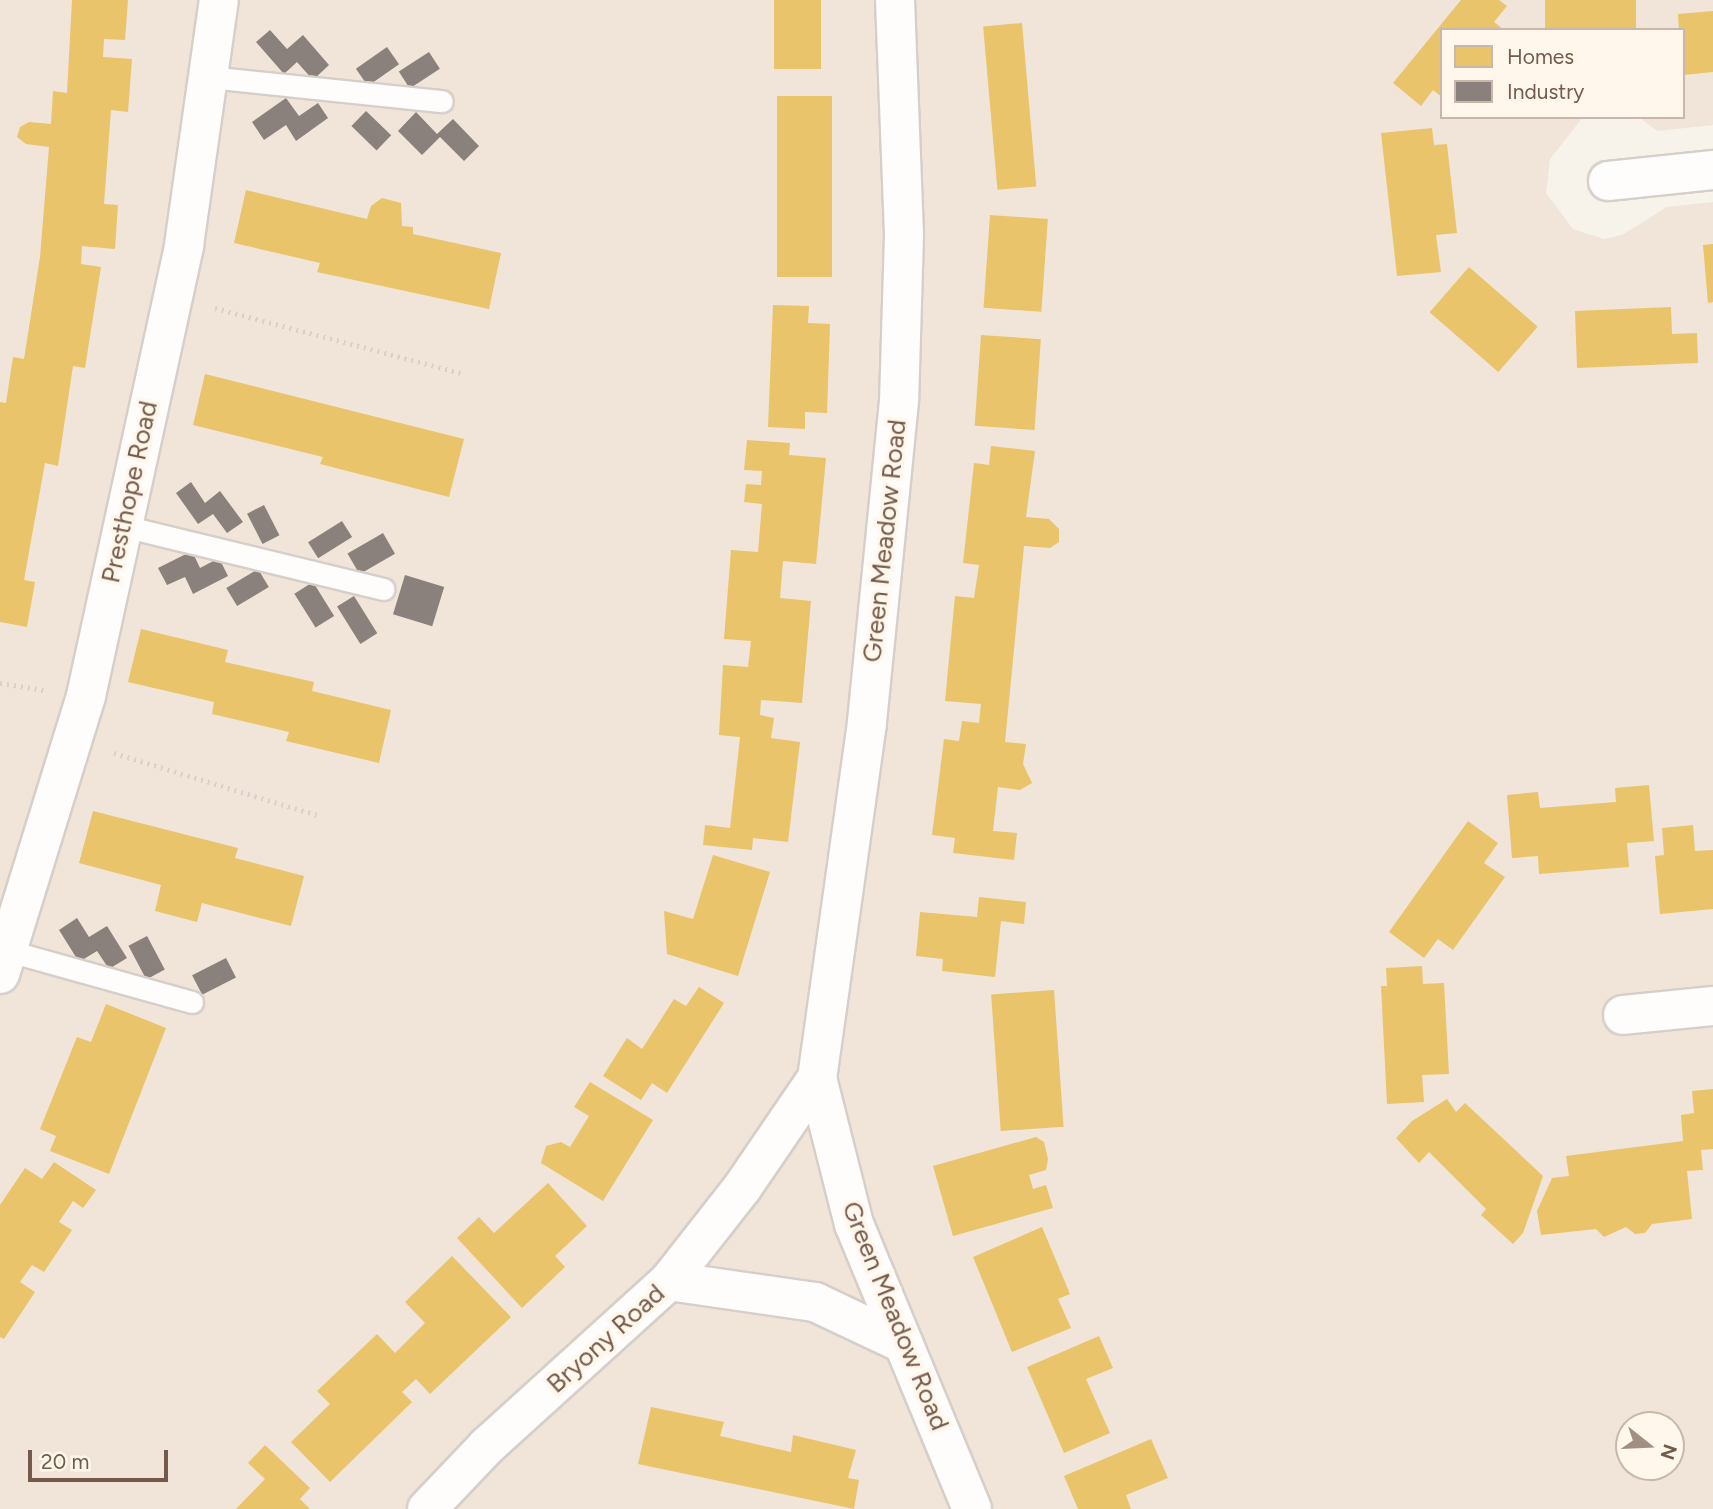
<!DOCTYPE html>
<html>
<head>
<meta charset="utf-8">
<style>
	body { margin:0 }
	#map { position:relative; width:1713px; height:1509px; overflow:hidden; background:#f7f2ea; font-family:Figtree,sans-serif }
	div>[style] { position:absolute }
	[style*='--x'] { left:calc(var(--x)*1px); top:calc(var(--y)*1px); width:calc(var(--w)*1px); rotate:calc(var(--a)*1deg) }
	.residential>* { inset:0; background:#f0e5d8 }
	.homes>* { inset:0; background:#e9c46a; transform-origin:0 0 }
	.industry>* { inset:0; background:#8a817c; transform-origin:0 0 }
	.path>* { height:4.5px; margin-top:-2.25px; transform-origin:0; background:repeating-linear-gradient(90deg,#d8d0cb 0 2px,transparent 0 7px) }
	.roads { filter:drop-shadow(2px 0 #d6cfc9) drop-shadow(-2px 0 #d6cfc9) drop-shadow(0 2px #d6cfc9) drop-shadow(0 -2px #d6cfc9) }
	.lane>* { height:21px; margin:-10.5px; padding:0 10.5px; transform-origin:10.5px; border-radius:10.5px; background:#fefdfc }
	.street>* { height:38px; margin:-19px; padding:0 19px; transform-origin:19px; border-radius:19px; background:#fefdfc }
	span { translate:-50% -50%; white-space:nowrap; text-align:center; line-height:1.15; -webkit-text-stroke:7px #fff7eb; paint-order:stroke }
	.street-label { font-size:26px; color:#745a4b }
	.legend { position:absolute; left:1440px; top:28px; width:245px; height:91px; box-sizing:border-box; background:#fff7eb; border:2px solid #c7b8ab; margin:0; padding:9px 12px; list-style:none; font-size:21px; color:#745a4b }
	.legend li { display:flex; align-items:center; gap:14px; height:35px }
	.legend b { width:35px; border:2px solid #c7b8ab }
	.north { position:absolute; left:1615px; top:1411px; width:70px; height:70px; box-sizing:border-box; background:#fff7eb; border:2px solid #c7b8ab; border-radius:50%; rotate:108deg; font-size:19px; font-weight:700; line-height:28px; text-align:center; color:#745a4b }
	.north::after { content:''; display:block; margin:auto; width:24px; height:32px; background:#a28f83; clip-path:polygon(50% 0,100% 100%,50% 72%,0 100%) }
	.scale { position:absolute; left:28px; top:1450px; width:140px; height:32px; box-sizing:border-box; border:4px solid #745a4b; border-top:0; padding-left:9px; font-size:21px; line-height:24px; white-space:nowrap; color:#745a4b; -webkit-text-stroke:5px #fff7eb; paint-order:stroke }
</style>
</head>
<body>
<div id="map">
	<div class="residential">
		<i style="clip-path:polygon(evenodd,0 0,1713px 0,1713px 125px,1657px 131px,1639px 117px,1683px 117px,1683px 30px,1442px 30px,1442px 117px,1583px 117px,1550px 159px,1546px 193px,1573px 229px,1604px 239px,1622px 235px,1667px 207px,1713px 202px,1713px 1509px,0 1509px,0 0,1629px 1425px,1671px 1425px,1671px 1467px,1629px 1467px,1629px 1425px)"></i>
	</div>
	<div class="homes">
		<i style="clip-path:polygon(72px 0,128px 0,125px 40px,104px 39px,103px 57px,132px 59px,128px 112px,111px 110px,104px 204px,118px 205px,115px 249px,82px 246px,81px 264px,101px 267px,85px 368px,73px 366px,58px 466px,45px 463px,24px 580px,35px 582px,27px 627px,0 622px,0 402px,6px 403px,13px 357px,24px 359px,40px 257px,49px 147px,26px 144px,17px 137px,20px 127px,29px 122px,51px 124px,53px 91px,67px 93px)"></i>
		<i style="left:774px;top:0;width:47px;height:69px"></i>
		<i style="clip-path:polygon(1461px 0,1499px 0,1507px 6px,1494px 22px,1504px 30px,1442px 30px,1442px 97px,1433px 90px,1421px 106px,1393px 83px)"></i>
		<i style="left:1545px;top:0;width:91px;height:30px"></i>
		<i style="clip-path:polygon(1713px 11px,1713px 72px,1683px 75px,1683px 30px,1679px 30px,1678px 14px)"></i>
		<i style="left:1022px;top:23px;width:164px;height:39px;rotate:85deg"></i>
		<i style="left:777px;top:96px;width:55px;height:181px"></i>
		<i style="clip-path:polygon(1432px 128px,1434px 145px,1447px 144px,1457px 233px,1436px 235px,1441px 272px,1397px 276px,1381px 133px)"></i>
		<i style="clip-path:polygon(246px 190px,367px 219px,371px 206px,382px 198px,401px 203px,402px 226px,413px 227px,413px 234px,501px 253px,489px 309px,317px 272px,320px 263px,234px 243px)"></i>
		<i style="left:990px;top:215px;width:58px;height:93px;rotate:4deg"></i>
		<i style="clip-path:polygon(1713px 244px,1713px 302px,1708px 303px,1703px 245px)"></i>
		<i style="left:1469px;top:267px;width:91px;height:60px;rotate:41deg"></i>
		<i style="clip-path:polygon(773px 305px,809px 306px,808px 323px,830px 324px,827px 413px,805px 412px,805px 429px,768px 427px)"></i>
		<i style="clip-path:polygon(1671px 307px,1672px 334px,1697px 333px,1698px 363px,1577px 368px,1575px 311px)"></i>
		<i style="left:981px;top:335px;width:60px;height:91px;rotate:4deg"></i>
		<i style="clip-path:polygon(205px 374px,464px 439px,449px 497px,320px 464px,323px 457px,193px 425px)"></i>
		<i style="clip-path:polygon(747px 440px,790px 443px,789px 455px,826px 458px,816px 564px,783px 561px,780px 598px,811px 601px,802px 703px,761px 700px,760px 715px,774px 718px,771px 738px,800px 742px,788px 842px,753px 838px,752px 850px,703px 845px,705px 825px,730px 828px,740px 737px,719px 735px,723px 665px,748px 667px,751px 641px,724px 639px,731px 550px,758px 552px,762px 504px,744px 502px,746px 484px,761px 485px,762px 471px,744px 470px)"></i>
		<i style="clip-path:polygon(991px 446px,1035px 451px,1026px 517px,1049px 519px,1059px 529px,1059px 542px,1050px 548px,1024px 546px,1005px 742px,1026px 744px,1023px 764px,1032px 783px,1020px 790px,998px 787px,993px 831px,1017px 833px,1014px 860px,953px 853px,955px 838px,932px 835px,944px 739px,959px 741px,962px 721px,979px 723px,981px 704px,945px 701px,955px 596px,974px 598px,979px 565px,963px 563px,974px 463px,989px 465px)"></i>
		<i style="clip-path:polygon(141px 629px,228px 650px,225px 662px,314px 682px,312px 691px,391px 710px,379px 763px,286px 741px,289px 732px,212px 714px,214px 702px,128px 682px)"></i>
		<i style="clip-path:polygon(1649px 785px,1654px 841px,1627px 843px,1629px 867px,1539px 874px,1538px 856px,1512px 858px,1507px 795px,1538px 792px,1540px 808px,1616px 802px,1615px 788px)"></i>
		<i style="clip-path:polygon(93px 811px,238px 848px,235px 858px,304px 876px,291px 926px,202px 903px,197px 922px,155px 911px,161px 885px,79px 863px)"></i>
		<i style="clip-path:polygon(1468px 821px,1498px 843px,1484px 863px,1505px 877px,1453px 950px,1438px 939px,1424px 958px,1389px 932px)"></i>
		<i style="clip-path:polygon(1693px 825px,1695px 851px,1713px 850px,1713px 909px,1660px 914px,1655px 856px,1664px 855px,1662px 828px)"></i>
		<i style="clip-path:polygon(713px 855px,770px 872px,738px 976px,667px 954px,664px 911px,693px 919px)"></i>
		<i style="clip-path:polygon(979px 897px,1026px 902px,1024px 924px,1001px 921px,995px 977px,942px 971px,943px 959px,916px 956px,920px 912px,977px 917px)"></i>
		<i style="clip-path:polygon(1422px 966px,1423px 984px,1444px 983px,1449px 1074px,1422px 1075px,1424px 1102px,1387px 1104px,1381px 986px,1387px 986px,1386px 968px)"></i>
		<i style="clip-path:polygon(699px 987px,724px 1003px,667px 1093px,652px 1083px,641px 1100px,603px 1076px,627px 1038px,642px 1049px,674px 999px,686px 1006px)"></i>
		<i style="left:1054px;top:990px;width:137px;height:63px;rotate:86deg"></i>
		<i style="clip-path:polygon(106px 1004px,166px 1028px,109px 1174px,50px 1151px,56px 1136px,40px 1129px,77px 1037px,91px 1042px)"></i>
		<i style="clip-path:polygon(590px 1082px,653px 1120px,603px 1201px,541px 1163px,546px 1146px,561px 1142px,570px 1147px,589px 1116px,574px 1107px)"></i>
		<i style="clip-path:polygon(1713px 1089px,1713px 1149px,1701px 1150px,1703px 1170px,1687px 1171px,1692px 1219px,1652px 1224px,1645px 1233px,1635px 1234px,1626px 1227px,1604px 1237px,1596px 1229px,1541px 1235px,1537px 1211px,1552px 1178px,1569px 1176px,1566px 1156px,1683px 1141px,1681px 1115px,1694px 1113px,1692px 1091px)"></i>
		<i style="clip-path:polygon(1447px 1099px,1456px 1112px,1465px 1103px,1543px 1176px,1523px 1233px,1513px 1244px,1481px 1215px,1486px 1209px,1429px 1152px,1419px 1163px,1396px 1138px,1412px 1121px)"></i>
		<i style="clip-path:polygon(1036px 1137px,1044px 1142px,1048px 1159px,1046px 1170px,1029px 1175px,1033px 1189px,1046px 1185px,1053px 1208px,953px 1236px,933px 1166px)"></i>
		<i style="clip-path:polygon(54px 1162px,96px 1190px,83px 1208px,73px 1201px,59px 1222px,72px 1230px,44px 1272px,32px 1265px,20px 1282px,35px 1292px,4px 1339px,0 1337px,0 1205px,25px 1168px,42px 1179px)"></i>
		<i style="clip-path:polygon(548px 1183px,587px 1226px,555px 1256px,565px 1267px,522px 1308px,457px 1238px,479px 1217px,494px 1233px)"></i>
		<i style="clip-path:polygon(1042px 1227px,1070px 1294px,1058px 1299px,1071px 1328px,1012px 1352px,973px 1257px)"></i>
		<i style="clip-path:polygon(452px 1256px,511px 1317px,430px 1394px,416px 1379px,402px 1392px,412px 1402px,330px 1482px,291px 1442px,330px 1404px,317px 1391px,377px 1334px,395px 1353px,425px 1323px,405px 1302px)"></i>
		<i style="clip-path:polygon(1099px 1336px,1113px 1368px,1086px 1379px,1110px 1433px,1064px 1453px,1027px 1367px)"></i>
		<i style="clip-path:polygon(651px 1407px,724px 1422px,720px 1436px,791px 1452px,793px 1435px,856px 1450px,848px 1478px,859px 1480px,854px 1509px,638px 1464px)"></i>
		<i style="clip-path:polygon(1151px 1439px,1168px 1478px,1126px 1495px,1131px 1509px,1078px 1509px,1064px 1476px)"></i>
		<i style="clip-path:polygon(265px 1445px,310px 1488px,300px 1499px,310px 1509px,236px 1509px,265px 1479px,248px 1463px)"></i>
	</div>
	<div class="industry">
		<i style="clip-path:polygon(270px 30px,287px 49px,303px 35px,329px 65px,313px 80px,297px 62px,284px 74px,256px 42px)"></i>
		<i style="left:387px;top:47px;width:21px;height:38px;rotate:55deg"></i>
		<i style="left:429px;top:52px;width:20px;height:36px;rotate:57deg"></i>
		<i style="clip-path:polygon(286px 98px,299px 116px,318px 103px,328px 118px,296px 141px,286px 125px,264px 140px,252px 122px)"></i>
		<i style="left:366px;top:111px;width:35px;height:21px;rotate:44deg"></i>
		<i style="clip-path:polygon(416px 112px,437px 134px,453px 119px,479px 146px,464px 161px,440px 137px,422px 155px,398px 131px)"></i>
		<i style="clip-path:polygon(191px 482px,205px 503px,220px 491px,243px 522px,227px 533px,213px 514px,198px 524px,176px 493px)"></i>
		<i style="left:264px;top:505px;width:34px;height:19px;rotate:63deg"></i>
		<i style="left:342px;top:521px;width:19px;height:40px;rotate:58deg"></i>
		<i style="left:383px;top:533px;width:24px;height:41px;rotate:60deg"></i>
		<i style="clip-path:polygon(192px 551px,200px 568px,219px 558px,228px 576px,193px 594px,185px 577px,167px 585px,158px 568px)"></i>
		<i style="left:258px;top:569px;width:21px;height:37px;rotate:59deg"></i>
		<i style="left:405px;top:575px;width:41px;height:41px;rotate:17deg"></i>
		<i style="left:313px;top:582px;width:40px;height:22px;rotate:58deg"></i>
		<i style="left:354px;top:596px;width:44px;height:20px;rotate:58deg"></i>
		<i style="clip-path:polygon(77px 918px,89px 937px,107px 926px,127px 958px,109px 969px,97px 951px,79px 962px,59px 930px)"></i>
		<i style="left:147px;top:936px;width:38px;height:21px;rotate:62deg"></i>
		<i style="left:226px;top:958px;width:22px;height:38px;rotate:63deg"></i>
	</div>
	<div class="path">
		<i style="--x:215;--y:308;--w:259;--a:14.8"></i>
		<i style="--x:0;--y:683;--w:44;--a:9.2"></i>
		<i style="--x:114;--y:753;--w:212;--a:17"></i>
	</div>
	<div class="roads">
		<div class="lane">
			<i style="--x:208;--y:77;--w:235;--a:5.9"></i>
			<i style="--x:123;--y:526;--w:268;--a:13.6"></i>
			<i style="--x:9;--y:951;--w:190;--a:15.6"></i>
		</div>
		<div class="street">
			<i style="--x:895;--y:0;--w:235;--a:87.8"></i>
			<i style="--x:904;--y:235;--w:166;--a:91.7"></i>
			<i style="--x:899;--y:401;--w:324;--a:95.7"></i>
			<i style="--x:867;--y:723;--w:359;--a:98"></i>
			<i style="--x:817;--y:1078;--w:151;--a:75.8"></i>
			<i style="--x:854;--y:1224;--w:308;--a:67.5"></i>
			<i style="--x:1608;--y:181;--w:106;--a:-6"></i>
			<i style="--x:0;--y:974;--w:291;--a:-72.8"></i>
			<i style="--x:86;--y:696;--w:462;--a:-77.7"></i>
			<i style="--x:184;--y:245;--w:247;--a:-81.9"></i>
			<i style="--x:1623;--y:1015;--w:90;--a:-5.7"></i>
			<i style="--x:669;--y:1281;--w:118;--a:-51.9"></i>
			<i style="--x:742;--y:1188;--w:133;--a:-55.7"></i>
			<i style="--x:427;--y:1509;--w:87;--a:-46.4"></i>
			<i style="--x:487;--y:1446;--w:246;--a:-42.2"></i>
			<i style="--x:669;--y:1281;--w:148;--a:8.2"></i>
			<i style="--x:815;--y:1302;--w:98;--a:25.3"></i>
		</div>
	</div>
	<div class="street-label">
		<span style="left:130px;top:492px;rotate:-78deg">Presthope Road</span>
		<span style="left:885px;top:541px;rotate:-84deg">Green Meadow Road</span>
		<span style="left:895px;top:1316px;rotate:68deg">Green Meadow Road</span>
		<span style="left:606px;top:1339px;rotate:-42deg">Bryony Road</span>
	</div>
	<ul class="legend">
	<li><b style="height:19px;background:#e9c46a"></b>Homes</li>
	<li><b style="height:19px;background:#8a817c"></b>Industry</li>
	</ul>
	<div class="north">N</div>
	<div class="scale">20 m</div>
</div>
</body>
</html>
